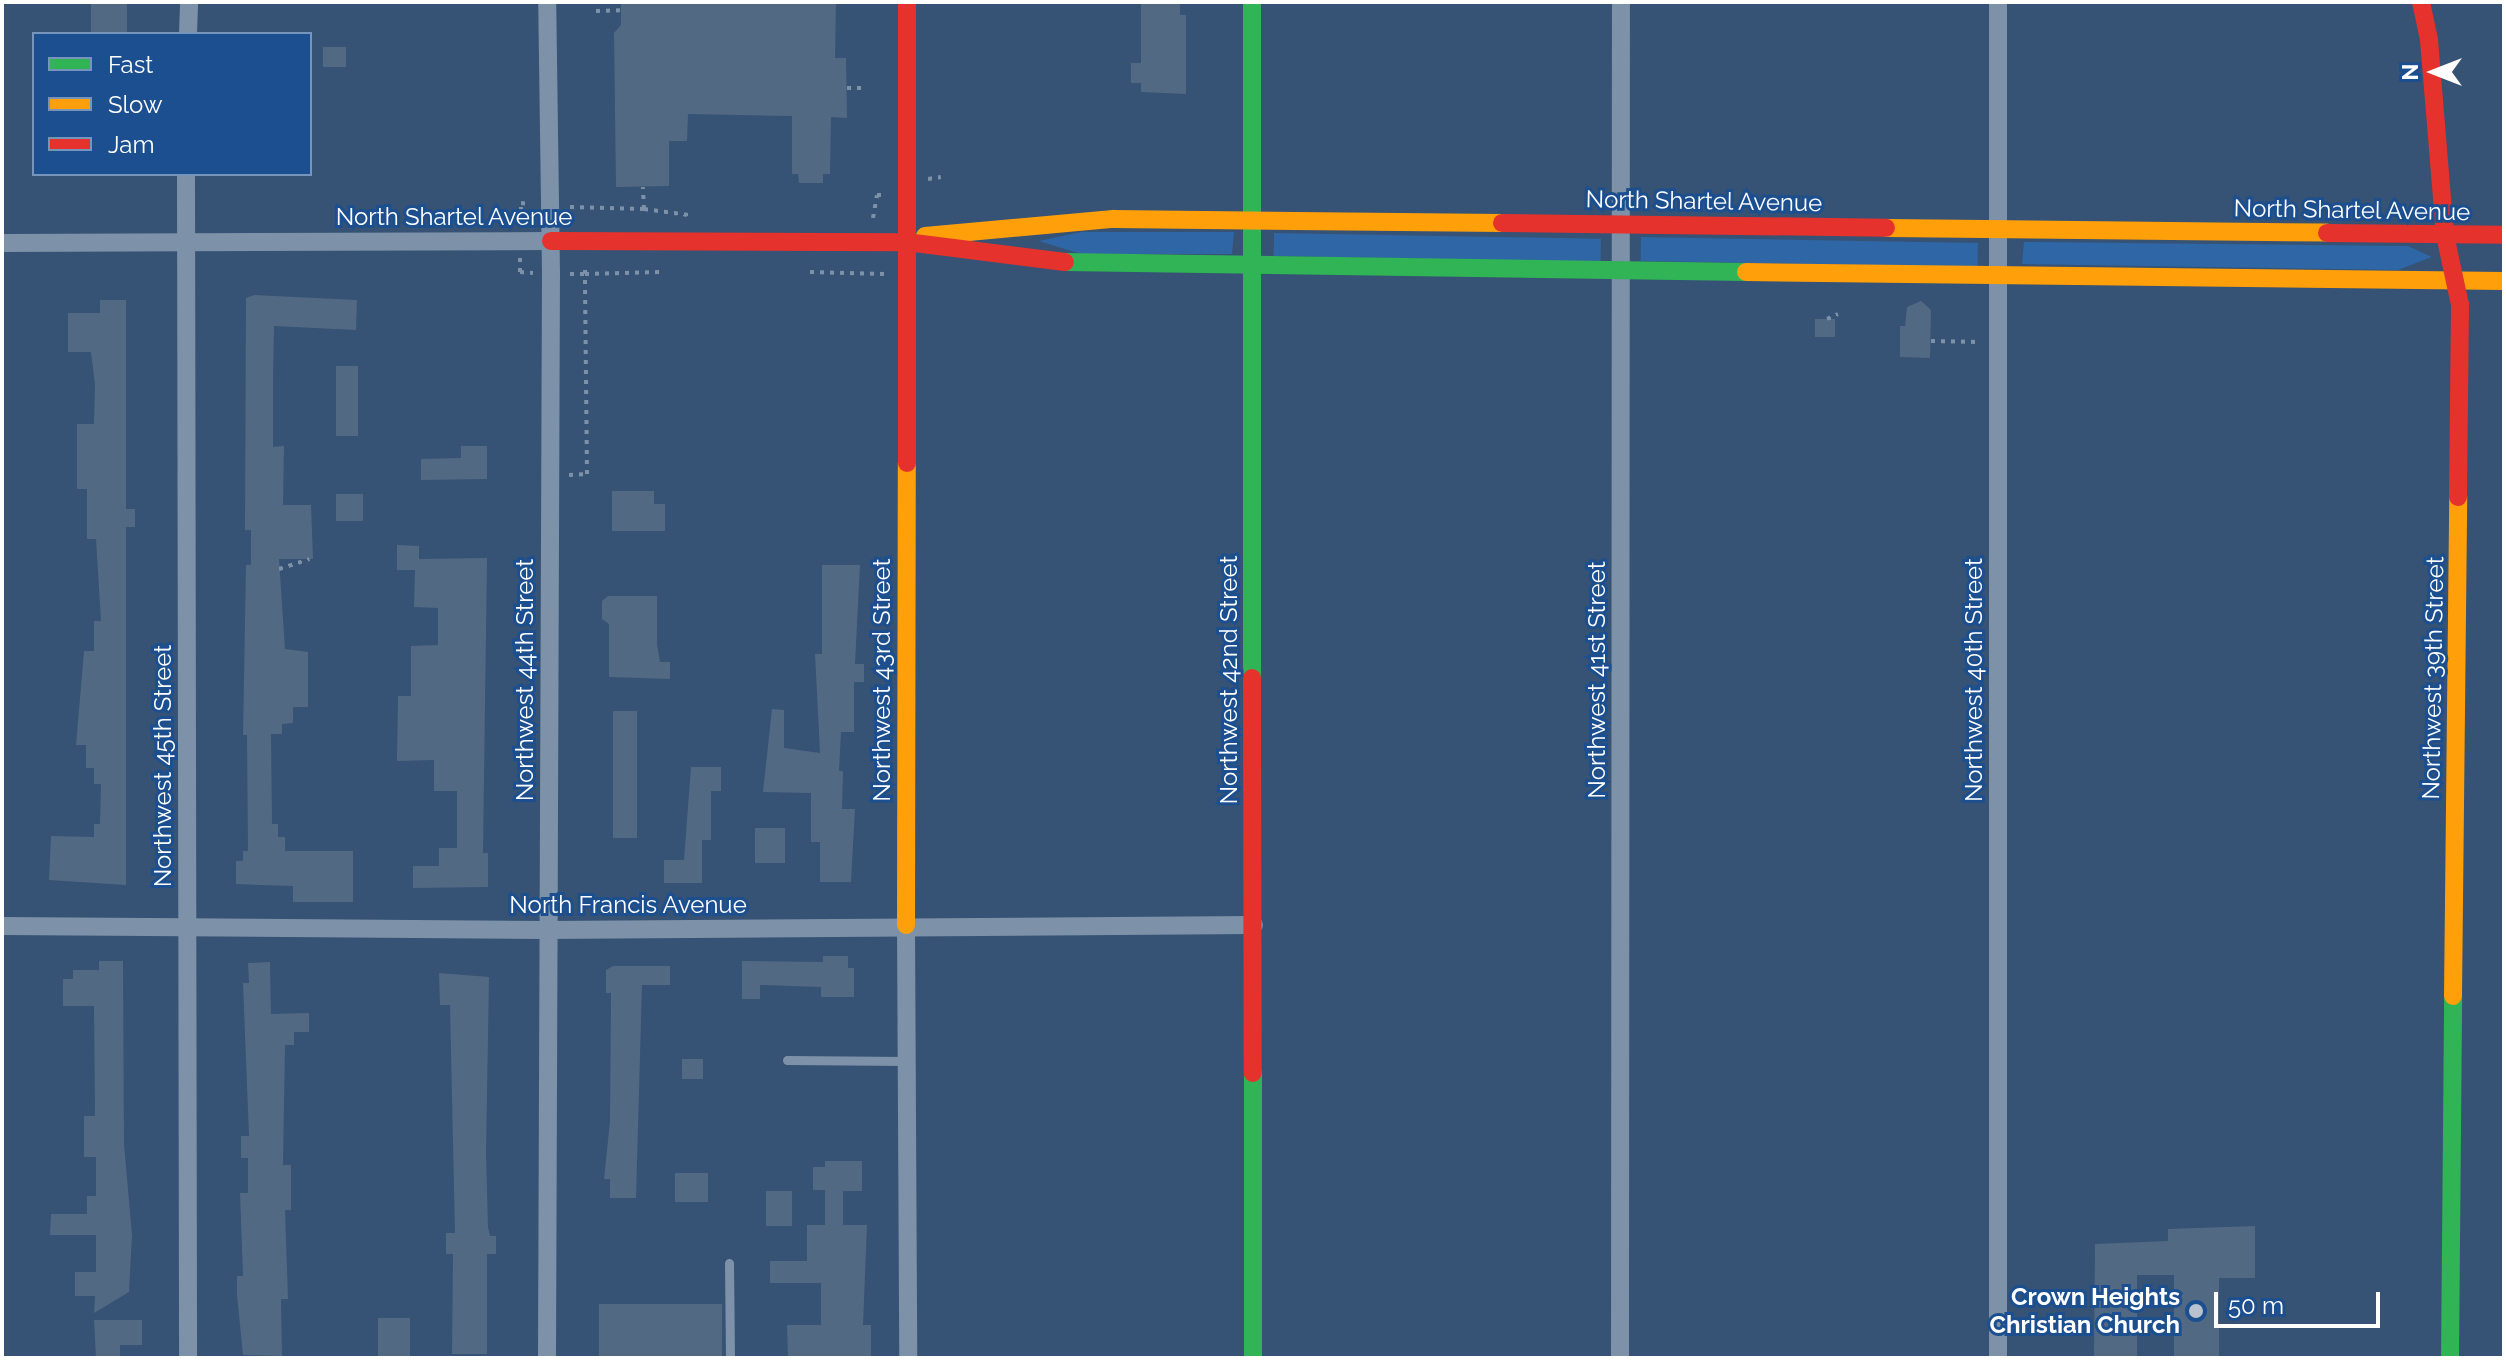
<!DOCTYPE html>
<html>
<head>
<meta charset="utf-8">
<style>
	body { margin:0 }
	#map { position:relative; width:2506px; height:1360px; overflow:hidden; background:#365274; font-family:Raleway,sans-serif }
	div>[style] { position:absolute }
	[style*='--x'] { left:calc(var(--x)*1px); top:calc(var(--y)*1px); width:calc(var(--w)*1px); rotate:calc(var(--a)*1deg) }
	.green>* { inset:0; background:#2f66a5; transform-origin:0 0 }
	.building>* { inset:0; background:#526984; transform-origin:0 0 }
	.path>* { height:4px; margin-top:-2px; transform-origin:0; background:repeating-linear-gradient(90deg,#7d92a8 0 4px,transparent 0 10px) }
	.lane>* { height:9px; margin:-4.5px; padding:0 4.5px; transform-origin:4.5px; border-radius:4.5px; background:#7d92a8 }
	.street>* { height:18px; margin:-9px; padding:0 9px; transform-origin:9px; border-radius:9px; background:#7d92a8 }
	.fast>* { height:18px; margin:-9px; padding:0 9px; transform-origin:9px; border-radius:9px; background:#30b455 }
	.slow>* { height:18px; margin:-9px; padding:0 9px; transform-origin:9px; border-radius:9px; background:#ff9f0a }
	.jam>* { height:18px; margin:-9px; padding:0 9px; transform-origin:9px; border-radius:9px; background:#e5322d }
	.dots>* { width:22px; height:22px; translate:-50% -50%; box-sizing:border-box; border:4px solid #1b4f8f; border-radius:50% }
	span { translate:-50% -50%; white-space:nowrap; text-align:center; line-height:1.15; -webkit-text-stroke:6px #1b4f8f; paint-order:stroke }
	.street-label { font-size:24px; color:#fff }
	.poi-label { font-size:24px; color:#fff; font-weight:700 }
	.right { translate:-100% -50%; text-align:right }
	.frame { position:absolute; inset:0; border:4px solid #fff; pointer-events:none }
	.legend { position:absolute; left:32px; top:32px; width:280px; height:144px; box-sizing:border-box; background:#1b4f8f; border:2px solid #7695bc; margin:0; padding:10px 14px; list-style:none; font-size:24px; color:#fff }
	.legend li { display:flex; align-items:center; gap:16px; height:40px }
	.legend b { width:40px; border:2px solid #7695bc }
	.north { position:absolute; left:2394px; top:32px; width:80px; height:80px; -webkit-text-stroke:6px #1b4f8f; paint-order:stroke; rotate:270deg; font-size:22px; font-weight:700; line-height:32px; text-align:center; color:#fff }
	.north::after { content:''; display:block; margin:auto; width:28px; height:36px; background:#fff; clip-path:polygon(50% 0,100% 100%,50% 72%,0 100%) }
	.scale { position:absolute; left:2214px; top:1292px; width:166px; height:36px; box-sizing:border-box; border:4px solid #fff; border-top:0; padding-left:10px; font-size:24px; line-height:28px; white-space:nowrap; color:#fff; -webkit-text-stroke:6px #1b4f8f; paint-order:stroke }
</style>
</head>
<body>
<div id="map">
	<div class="green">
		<i style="clip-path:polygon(1081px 232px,1234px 232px,1232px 254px,1081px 254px,1039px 241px)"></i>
		<i style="left:1274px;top:233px;width:327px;height:23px;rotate:1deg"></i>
		<i style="left:1641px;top:237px;width:337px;height:24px;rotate:1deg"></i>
		<i style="clip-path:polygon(2024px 242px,2408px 246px,2432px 257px,2398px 270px,2022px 264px)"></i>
	</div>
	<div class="building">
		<i style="left:91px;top:2px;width:36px;height:32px"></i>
		<i style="clip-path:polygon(621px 2px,836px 2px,835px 58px,846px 58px,847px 118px,831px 117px,830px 174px,823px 174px,823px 183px,799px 183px,798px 174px,792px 174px,792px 116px,688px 114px,687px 141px,669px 141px,669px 186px,616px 187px,614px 33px,621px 25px)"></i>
		<i style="clip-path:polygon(1141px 2px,1180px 2px,1180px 15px,1186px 15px,1186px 94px,1141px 92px,1141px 83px,1131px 83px,1131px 63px,1141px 63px)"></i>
		<i style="left:323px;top:47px;width:23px;height:20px"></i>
		<i style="clip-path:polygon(254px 295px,357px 300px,356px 330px,274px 326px,273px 381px,273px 447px,284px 446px,283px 505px,311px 505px,313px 559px,279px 559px,285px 649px,308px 652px,308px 707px,293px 707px,293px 723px,282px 724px,282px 734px,271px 734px,272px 824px,278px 824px,278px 837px,285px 837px,285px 851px,353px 851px,353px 902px,293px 902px,293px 886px,236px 884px,236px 861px,243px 861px,243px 851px,248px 851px,247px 735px,243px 735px,246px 565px,251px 565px,251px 530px,245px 530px,246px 298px)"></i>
		<i style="clip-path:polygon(100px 300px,126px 300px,126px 509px,135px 509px,135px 527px,126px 527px,126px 885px,49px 880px,51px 836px,94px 837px,94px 824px,100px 824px,101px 784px,94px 784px,94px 768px,86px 768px,86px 745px,76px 745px,84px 651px,94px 651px,94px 621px,101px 621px,96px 539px,87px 539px,87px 489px,77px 489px,77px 424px,94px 424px,95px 385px,91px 352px,68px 352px,68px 313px,100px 313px)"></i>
		<i style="clip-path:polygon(1921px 301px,1931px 310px,1930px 358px,1900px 357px,1900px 326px,1905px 326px,1907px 307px)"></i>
		<i style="left:1815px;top:319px;width:20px;height:18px"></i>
		<i style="left:336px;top:366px;width:22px;height:70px"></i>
		<i style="clip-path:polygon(461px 446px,487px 446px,487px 479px,421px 480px,421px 459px,461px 458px)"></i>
		<i style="clip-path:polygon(612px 491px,654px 491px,654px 504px,665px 504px,665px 531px,612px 531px)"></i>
		<i style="left:336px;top:494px;width:27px;height:27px"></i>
		<i style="clip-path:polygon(397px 545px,419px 546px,419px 559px,487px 558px,483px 853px,488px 853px,488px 887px,413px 888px,413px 866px,439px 866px,439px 848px,457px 848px,457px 791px,434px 791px,434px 760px,397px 761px,398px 696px,411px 696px,411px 646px,438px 645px,438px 608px,414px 607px,415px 570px,397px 570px)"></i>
		<i style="clip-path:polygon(822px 565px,860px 565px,855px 664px,864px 664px,864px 682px,854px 682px,854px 732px,841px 732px,839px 771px,843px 771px,842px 809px,855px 809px,851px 882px,820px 882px,820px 842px,811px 842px,811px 793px,763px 792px,772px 709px,784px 710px,784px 748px,820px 753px,815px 654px,822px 654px)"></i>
		<i style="clip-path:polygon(608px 596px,657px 596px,657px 644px,660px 662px,670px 662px,670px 679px,609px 677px,609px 624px,602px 619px,602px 601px)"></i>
		<i style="left:613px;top:711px;width:24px;height:127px"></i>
		<i style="clip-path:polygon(691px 767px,721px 767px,721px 791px,711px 791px,711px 840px,702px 840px,702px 883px,664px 883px,664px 860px,684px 860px)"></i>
		<i style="left:755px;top:828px;width:30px;height:35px"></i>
		<i style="clip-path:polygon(823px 956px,848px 956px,848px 968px,854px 968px,854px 997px,821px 997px,821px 987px,760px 985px,760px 999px,742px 999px,742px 961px,823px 962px)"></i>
		<i style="clip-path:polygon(99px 961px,123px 961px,124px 1144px,132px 1235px,129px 1292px,94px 1313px,95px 1296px,75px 1296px,75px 1272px,96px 1272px,96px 1235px,50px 1235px,51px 1214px,87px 1214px,87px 1196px,96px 1196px,96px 1157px,84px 1157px,84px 1116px,95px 1116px,94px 1006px,63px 1006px,63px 979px,73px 979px,73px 970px,99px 970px)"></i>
		<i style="clip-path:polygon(270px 962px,271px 1014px,309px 1013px,309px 1032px,294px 1032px,294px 1045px,285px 1045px,283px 1165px,291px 1165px,291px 1210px,285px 1210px,288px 1299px,281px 1299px,282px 1356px,243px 1355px,237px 1295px,237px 1276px,243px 1276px,240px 1193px,248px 1193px,248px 1158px,241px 1158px,241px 1136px,249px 1136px,243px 983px,249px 983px,248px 963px)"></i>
		<i style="clip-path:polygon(613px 966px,670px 966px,670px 985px,642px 985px,636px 1198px,610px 1198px,610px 1179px,604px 1179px,610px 1121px,611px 993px,606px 993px,606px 970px)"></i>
		<i style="clip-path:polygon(439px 973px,489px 977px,486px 1154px,488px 1227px,490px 1236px,496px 1236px,496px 1254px,487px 1254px,487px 1354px,452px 1354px,453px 1254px,446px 1254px,446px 1233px,455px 1233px,450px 1005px,440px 1005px)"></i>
		<i style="left:682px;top:1059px;width:21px;height:20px"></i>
		<i style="clip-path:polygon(825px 1161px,862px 1161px,862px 1191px,843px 1191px,843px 1225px,867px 1225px,863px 1325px,871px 1325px,871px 1358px,788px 1358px,787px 1325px,821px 1325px,821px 1283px,770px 1283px,770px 1261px,807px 1261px,807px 1225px,825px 1225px,825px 1190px,813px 1190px,813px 1167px,825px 1167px)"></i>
		<i style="left:675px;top:1173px;width:33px;height:29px"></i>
		<i style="left:766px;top:1191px;width:26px;height:35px"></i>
		<i style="clip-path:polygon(2255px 1226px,2255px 1278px,2219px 1278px,2219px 1358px,2174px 1358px,2174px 1275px,2137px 1275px,2137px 1358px,2094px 1358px,2095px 1244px,2168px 1241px,2168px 1229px)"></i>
		<i style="left:599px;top:1304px;width:123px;height:54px"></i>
		<i style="left:378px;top:1318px;width:32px;height:40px"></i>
		<i style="clip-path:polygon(94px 1320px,142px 1320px,142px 1345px,120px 1345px,120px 1358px,96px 1358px)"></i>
	</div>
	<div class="path">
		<i style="--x:596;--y:11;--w:25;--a:-2"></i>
		<i style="--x:847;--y:88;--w:18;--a:0"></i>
		<i style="--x:928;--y:179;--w:13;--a:-9"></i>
		<i style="--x:570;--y:207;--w:74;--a:1.5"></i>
		<i style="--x:644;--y:209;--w:22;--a:-93"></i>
		<i style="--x:644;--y:209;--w:45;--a:7.6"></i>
		<i style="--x:873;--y:218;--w:23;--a:-80"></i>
		<i style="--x:877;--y:195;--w:6;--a:0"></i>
		<i style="--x:521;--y:221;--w:18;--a:-90"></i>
		<i style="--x:521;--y:203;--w:9;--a:6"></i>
		<i style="--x:520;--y:258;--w:14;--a:90"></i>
		<i style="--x:520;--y:272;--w:13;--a:4"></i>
		<i style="--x:810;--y:272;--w:74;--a:1.5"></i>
		<i style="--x:570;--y:274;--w:15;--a:0"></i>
		<i style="--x:585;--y:274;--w:9;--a:-90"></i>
		<i style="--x:1827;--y:319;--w:12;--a:-24"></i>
		<i style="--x:1931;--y:341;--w:49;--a:1.2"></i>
		<i style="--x:569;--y:475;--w:18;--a:-3"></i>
		<i style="--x:587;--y:474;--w:200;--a:-90.6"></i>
		<i style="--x:585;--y:274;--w:75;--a:-1.5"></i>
		<i style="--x:279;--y:569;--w:32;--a:-18"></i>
	</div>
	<div class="lane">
		<i style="--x:787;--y:1060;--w:119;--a:0.5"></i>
		<i style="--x:729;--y:1263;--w:95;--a:89.4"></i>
	</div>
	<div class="street">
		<i style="--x:188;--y:34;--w:32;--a:-88"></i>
		<i style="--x:186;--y:174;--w:1184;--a:89.9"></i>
		<i style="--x:2;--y:243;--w:549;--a:-0.21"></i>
		<i style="--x:906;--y:925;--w:433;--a:89.7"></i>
		<i style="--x:2;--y:926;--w:545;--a:0.42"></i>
		<i style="--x:547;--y:930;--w:707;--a:-0.41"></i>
		<i style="--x:547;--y:1358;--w:1084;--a:-89.79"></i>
		<i style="--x:551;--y:274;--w:272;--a:-90.8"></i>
		<i style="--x:1620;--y:1358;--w:1356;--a:-89.96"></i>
		<i style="--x:1998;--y:1358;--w:1356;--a:-90"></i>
	</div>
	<div class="fast">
		<i style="--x:1252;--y:2;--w:676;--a:90"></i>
		<i style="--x:1065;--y:262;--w:681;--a:0.84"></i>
		<i style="--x:1253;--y:1073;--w:285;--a:90"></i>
		<i style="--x:2450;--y:1358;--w:362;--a:-89.5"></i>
	</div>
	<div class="slow">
		<i style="--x:1886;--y:228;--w:441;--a:0.6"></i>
		<i style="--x:925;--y:236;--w:189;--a:-5.2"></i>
		<i style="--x:1113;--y:219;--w:389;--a:0.6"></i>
		<i style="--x:1746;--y:272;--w:758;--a:0.68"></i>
		<i style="--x:906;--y:925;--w:462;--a:-89.9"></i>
		<i style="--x:2453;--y:996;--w:499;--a:-89.4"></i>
	</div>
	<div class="jam">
		<i style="--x:2421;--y:2;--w:39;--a:78"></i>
		<i style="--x:2429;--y:40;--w:196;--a:85.3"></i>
		<i style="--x:2445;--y:235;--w:72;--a:77.9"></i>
		<i style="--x:2460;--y:305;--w:192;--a:90.6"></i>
		<i style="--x:1502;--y:223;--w:384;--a:0.7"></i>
		<i style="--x:2327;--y:233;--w:177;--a:0.6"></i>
		<i style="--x:551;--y:241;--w:355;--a:0.2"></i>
		<i style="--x:906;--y:242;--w:160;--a:7.2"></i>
		<i style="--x:907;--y:463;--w:461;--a:-90"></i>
		<i style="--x:1252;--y:678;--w:395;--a:89.9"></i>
	</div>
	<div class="dots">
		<i style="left:2196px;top:1311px;background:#b9c2ce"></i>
	</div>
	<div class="street-label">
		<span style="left:1704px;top:201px;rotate:1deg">North Shartel Avenue</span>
		<span style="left:2352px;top:210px;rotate:1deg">North Shartel Avenue</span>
		<span style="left:454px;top:217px">North Shartel Avenue</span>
		<span style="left:2433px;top:678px;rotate:-89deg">Northwest 39th Street</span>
		<span style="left:525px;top:680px;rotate:-90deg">Northwest 44th Street</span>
		<span style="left:882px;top:680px;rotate:-90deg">Northwest 43rd Street</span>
		<span style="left:1229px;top:680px;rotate:-90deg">Northwest 42nd Street</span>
		<span style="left:1597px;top:680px;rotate:-90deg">Northwest 41st Street</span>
		<span style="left:1974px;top:680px;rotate:-90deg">Northwest 40th Street</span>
		<span style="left:163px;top:766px;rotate:-90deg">Northwest 45th Street</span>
		<span style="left:628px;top:905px">North Francis Avenue</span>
	</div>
	<div class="poi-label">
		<span class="right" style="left:2180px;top:1311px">Crown Heights<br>Christian Church</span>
	</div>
	<div class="frame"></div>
	<ul class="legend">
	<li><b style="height:10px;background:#30b455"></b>Fast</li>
	<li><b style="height:10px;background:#ff9f0a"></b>Slow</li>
	<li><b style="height:10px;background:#e5322d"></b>Jam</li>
	</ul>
	<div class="north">N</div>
	<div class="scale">50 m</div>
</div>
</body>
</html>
